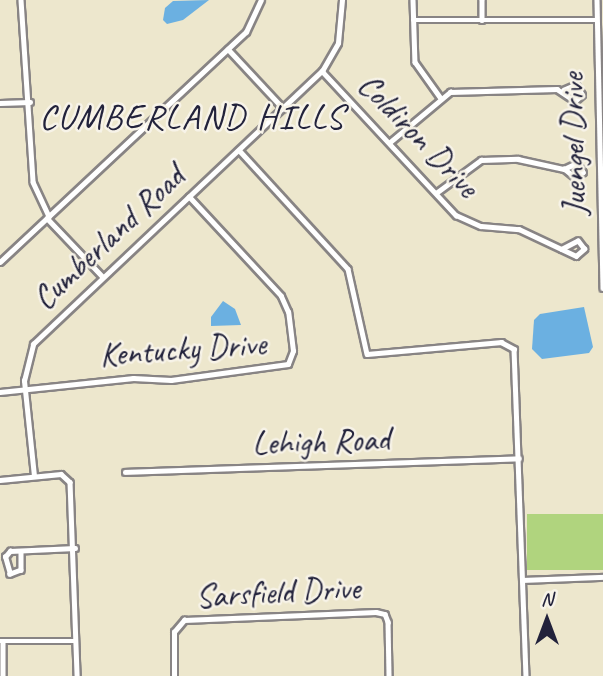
<!DOCTYPE html>
<html>
<head>
<meta charset="utf-8">
<style>
	body { margin:0 }
	#map { position:relative; width:603px; height:676px; overflow:hidden; background:#ede7cd; font-family:Caveat,sans-serif }
	div>[style] { position:absolute }
	[style*='--x'] { left:calc(var(--x)*1px); top:calc(var(--y)*1px); width:calc(var(--w)*1px); rotate:calc(var(--a)*1deg) }
	.green>* { inset:0; background:#b0d47e; transform-origin:0 0 }
	.water>* { inset:0; background:#6bb0e1 }
	.roads { filter:drop-shadow(2px 0 #888484) drop-shadow(-2px 0 #888484) drop-shadow(0 2px #888484) drop-shadow(0 -2px #888484) }
	.street>* { height:4.5px; margin:-2.25px; padding:0 2.25px; transform-origin:2.25px; border-radius:2.25px; background:#fff }
	span { translate:-50% -50%; white-space:nowrap; text-align:center; line-height:1.15; -webkit-text-stroke:5px #f7f3e8; paint-order:stroke }
	.street-label { font-size:33px; color:#22223b }
	.neighbourhood-label { font-size:35px; color:#22223b; letter-spacing:2px }
	.north { position:absolute; left:512px; top:585px; width:70px; height:70px; -webkit-text-stroke:5px #f7f3e8; paint-order:stroke; rotate:0deg; font-size:19px; font-weight:700; line-height:28px; text-align:center; color:#22223b }
	.north::after { content:''; display:block; margin:auto; width:24px; height:32px; background:#22223b; clip-path:polygon(50% 0,100% 100%,50% 72%,0 100%) }
</style>
</head>
<body>
<div id="map">
	<div class="green">
		<i style="left:603px;top:514px;width:56px;height:76px;rotate:90deg"></i>
	</div>
	<div class="water">
		<i style="clip-path:polygon(209px 0,183px 20px,167px 24px,163px 20px,165px 8px,173px 1px)"></i>
		<i style="clip-path:polygon(223px 301px,235px 309px,241px 325px,211px 326px,211px 317px)"></i>
		<i style="clip-path:polygon(584px 307px,593px 347px,589px 353px,542px 359px,532px 349px,534px 320px,540px 314px)"></i>
	</div>
	<div class="roads">
		<div class="street">
			<i style="--x:21;--y:0;--w:182;--a:86.2"></i>
			<i style="--x:33;--y:182;--w:38;--a:65"></i>
			<i style="--x:413;--y:0;--w:62;--a:88.2"></i>
			<i style="--x:415;--y:62;--w:43;--a:54.5"></i>
			<i style="--x:482;--y:0;--w:20;--a:90"></i>
			<i style="--x:597;--y:0;--w:288;--a:88.8"></i>
			<i style="--x:413;--y:20;--w:184;--a:0"></i>
			<i style="--x:228;--y:49;--w:81;--a:47"></i>
			<i style="--x:322;--y:71;--w:197;--a:47.1"></i>
			<i style="--x:456;--y:215;--w:27;--a:24"></i>
			<i style="--x:481;--y:226;--w:38;--a:5"></i>
			<i style="--x:519;--y:229;--w:63;--a:25.3"></i>
			<i style="--x:576;--y:256;--w:11;--a:-41"></i>
			<i style="--x:584;--y:249;--w:10;--a:-127"></i>
			<i style="--x:578;--y:241;--w:18;--a:153"></i>
			<i style="--x:0;--y:103;--w:30;--a:-2"></i>
			<i style="--x:389;--y:143;--w:80;--a:-39.9"></i>
			<i style="--x:450;--y:92;--w:107;--a:-1.6"></i>
			<i style="--x:557;--y:89;--w:22;--a:34"></i>
			<i style="--x:575;--y:101;--w:9;--a:-41"></i>
			<i style="--x:582;--y:95;--w:12;--a:-121"></i>
			<i style="--x:576;--y:85;--w:13;--a:157"></i>
			<i style="--x:239;--y:150;--w:161;--a:47.5"></i>
			<i style="--x:348;--y:269;--w:87;--a:77.4"></i>
			<i style="--x:367;--y:354;--w:135;--a:-5.1"></i>
			<i style="--x:501;--y:342;--w:15;--a:28"></i>
			<i style="--x:514;--y:349;--w:327;--a:87.9"></i>
			<i style="--x:436;--y:193;--w:56;--a:-36.3"></i>
			<i style="--x:481;--y:160;--w:37;--a:-2"></i>
			<i style="--x:518;--y:159;--w:47;--a:12.3"></i>
			<i style="--x:564;--y:169;--w:14;--a:-25"></i>
			<i style="--x:577;--y:163;--w:11;--a:56"></i>
			<i style="--x:583;--y:172;--w:10;--a:143"></i>
			<i style="--x:575;--y:178;--w:14;--a:-141"></i>
			<i style="--x:47;--y:218;--w:81;--a:46.5"></i>
			<i style="--x:0;--y:262;--w:337;--a:-43.1"></i>
			<i style="--x:246;--y:32;--w:35;--a:-65"></i>
			<i style="--x:0;--y:392;--w:134;--a:-6"></i>
			<i style="--x:133;--y:378;--w:38;--a:3"></i>
			<i style="--x:171;--y:380;--w:118;--a:-7.8"></i>
			<i style="--x:288;--y:364;--w:14;--a:-69"></i>
			<i style="--x:293;--y:351;--w:39;--a:-97"></i>
			<i style="--x:288;--y:312;--w:17;--a:-114"></i>
			<i style="--x:281;--y:296;--w:135;--a:-132.9"></i>
			<i style="--x:125;--y:472;--w:394;--a:-2"></i>
			<i style="--x:34;--y:476;--w:96;--a:-96"></i>
			<i style="--x:24;--y:381;--w:38;--a:-76"></i>
			<i style="--x:33;--y:344;--w:398;--a:-43.4"></i>
			<i style="--x:322;--y:71;--w:32;--a:-60"></i>
			<i style="--x:338;--y:43;--w:43;--a:-84.7"></i>
			<i style="--x:0;--y:480;--w:61;--a:-5.6"></i>
			<i style="--x:61;--y:474;--w:12;--a:42"></i>
			<i style="--x:70;--y:482;--w:194;--a:87.9"></i>
			<i style="--x:21;--y:551;--w:19;--a:90"></i>
			<i style="--x:21;--y:570;--w:12;--a:160"></i>
			<i style="--x:10;--y:574;--w:18;--a:-106"></i>
			<i style="--x:5;--y:557;--w:8;--a:-50"></i>
			<i style="--x:10;--y:551;--w:65;--a:-2.6"></i>
			<i style="--x:524;--y:580;--w:79;--a:-2.2"></i>
			<i style="--x:0;--y:641;--w:76;--a:0"></i>
			<i style="--x:3;--y:641;--w:35;--a:90"></i>
			<i style="--x:174;--y:676;--w:44;--a:-90"></i>
			<i style="--x:174;--y:632;--w:16;--a:-50"></i>
			<i style="--x:184;--y:620;--w:192;--a:-2.4"></i>
			<i style="--x:376;--y:612;--w:9;--a:13"></i>
			<i style="--x:385;--y:614;--w:9;--a:69"></i>
			<i style="--x:388;--y:622;--w:54;--a:88.9"></i>
		</div>
	</div>
	<div class="street-label">
		<span style="left:418px;top:136px;rotate:46deg">Coldiron Drive</span>
		<span style="left:574px;top:144px;rotate:-91deg">Juengel Drive</span>
		<span style="left:109px;top:238px;rotate:-43deg">Cumberland Road</span>
		<span style="left:183px;top:350px;rotate:-4deg">Kentucky Drive</span>
		<span style="left:321px;top:442px;rotate:-2deg">Lehigh Road</span>
		<span style="left:278px;top:593px;rotate:-3deg">Sarsfield Drive</span>
	</div>
	<div class="neighbourhood-label">
		<span style="left:192px;top:117px">CUMBERLAND HILLS</span>
	</div>
	<div class="north">N</div>
</div>
</body>
</html>
